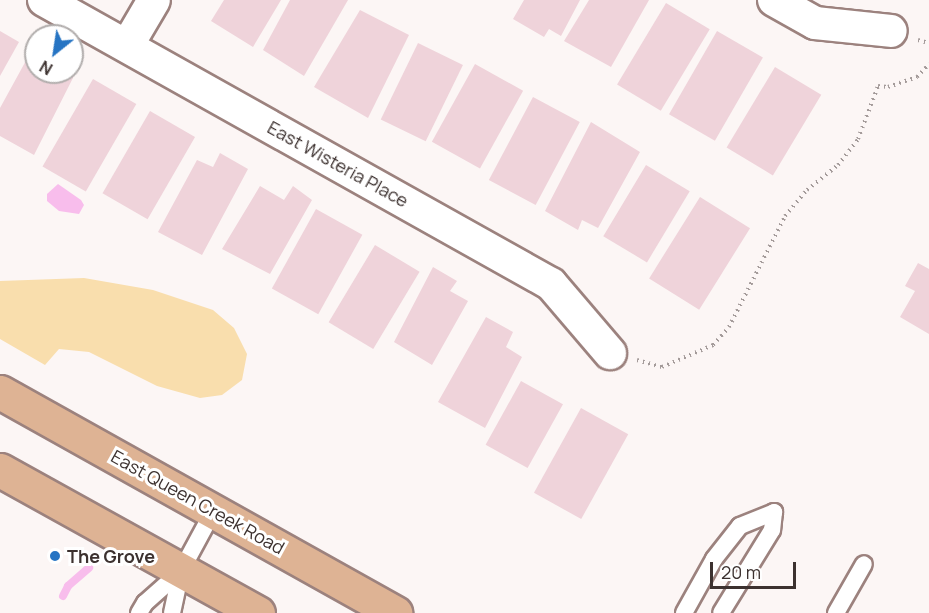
<!DOCTYPE html>
<html>
<head>
<meta charset="utf-8">
<style>
	body { margin:0 }
	#map { position:relative; width:929px; height:613px; overflow:hidden; background:#fcf6f5; font-family:Manrope,sans-serif }
	div>[style] { position:absolute }
	[style*='--x'] { left:calc(var(--x)*1px); top:calc(var(--y)*1px); width:calc(var(--w)*1px); rotate:calc(var(--a)*1deg) }
	.green>* { inset:0; background:#f9dead }
	.water>* { inset:0; background:#f8bdec }
	.stream>* { height:8px; margin:-4px; padding:0 4px; transform-origin:4px; border-radius:4px; background:#f8bdec }
	.building>* { inset:0; background:#efd3da; transform-origin:0 0 }
	.path>* { height:4px; margin-top:-2px; transform-origin:0; background:repeating-linear-gradient(90deg,#a49b9a 0 1.5px,transparent 0 6px) }
	.roads { filter:drop-shadow(2px 0 #9c827e) drop-shadow(-2px 0 #9c827e) drop-shadow(0 2px #9c827e) drop-shadow(0 -2px #9c827e) }
	.service>* { height:16px; margin:-8px; padding:0 8px; transform-origin:8px; border-radius:8px; background:#fff }
	.minor>* { height:32px; margin:-16px; padding:0 16px; transform-origin:16px; border-radius:16px; background:#fff }
	.primary>* { height:33px; margin:-16.5px; padding:0 16.5px; transform-origin:16.5px; border-radius:16.5px; background:#deb394 }
	.dots>* { width:16px; height:16px; translate:-50% -50%; box-sizing:border-box; border:3px solid #fff; border-radius:50% }
	span { translate:-50% -50%; white-space:nowrap; text-align:center; line-height:1.15; -webkit-text-stroke:6px #fff; paint-order:stroke }
	.street-label { font-size:18px; color:#3c312f }
	.poi-label { font-size:18px; color:#3c312f; font-weight:700 }
	.left { translate:0 -50%; text-align:left }
	.north { position:absolute; left:24px; top:24px; width:60px; height:60px; box-sizing:border-box; background:#fff; border:2px solid #b1adac; border-radius:50%; rotate:210deg; font-size:16px; font-weight:700; line-height:24px; text-align:center; color:#3c312f }
	.north::after { content:''; display:block; margin:auto; width:21px; height:27px; background:#2674c3; clip-path:polygon(50% 0,100% 100%,50% 72%,0 100%) }
	.scale { position:absolute; left:710px; top:562px; width:86px; height:27px; box-sizing:border-box; border:3px solid #3c312f; border-top:0; padding-left:8px; font-size:18px; line-height:21px; white-space:nowrap; color:#3c312f; -webkit-text-stroke:4px #fff; paint-order:stroke }
</style>
</head>
<body>
<div id="map">
	<div class="green">
		<i style="clip-path:polygon(84px 278px,153px 290px,213px 310px,234px 328px,247px 354px,242px 380px,222px 395px,200px 398px,157px 386px,89px 352px,59px 349px,45px 365px,0 339px,0 281px)"></i>
	</div>
	<div class="water">
		<i style="clip-path:polygon(58px 184px,81px 200px,84px 205px,79px 214px,59px 211px,47px 201px,47px 194px)"></i>
	</div>
	<div class="stream">
		<i style="--x:63;--y:596;--w:11;--a:-63"></i>
		<i style="--x:68;--y:586;--w:28;--a:-41"></i>
	</div>
	<div class="building">
		<i style="clip-path:polygon(224px 0,281px 0,253px 47px,211px 21px)"></i>
		<i style="clip-path:polygon(290px 0,348px 0,304px 76px,263px 50px)"></i>
		<i style="clip-path:polygon(524px 0,580px 0,561px 36px,549px 29px,544px 37px,513px 19px)"></i>
		<i style="clip-path:polygon(589px 0,649px 0,611px 67px,564px 41px)"></i>
		<i style="left:666px;top:3px;width:51px;height:95px;rotate:31deg"></i>
		<i style="clip-path:polygon(360px 10px,409px 35px,368px 118px,314px 87px)"></i>
		<i style="clip-path:polygon(0 31px,19px 42px,0 76px)"></i>
		<i style="left:717px;top:31px;width:53px;height:96px;rotate:30deg"></i>
		<i style="left:418px;top:43px;width:50px;height:85px;rotate:26deg"></i>
		<i style="clip-path:polygon(34px 46px,36px 72px,77px 70px,34px 155px,0 136px,0 108px)"></i>
		<i style="left:475px;top:64px;width:55px;height:89px;rotate:29deg"></i>
		<i style="left:775px;top:67px;width:54px;height:94px;rotate:31deg"></i>
		<i style="left:93px;top:79px;width:50px;height:101px;rotate:30deg"></i>
		<i style="left:533px;top:97px;width:53px;height:94px;rotate:28deg"></i>
		<i style="left:150px;top:111px;width:52px;height:95px;rotate:30deg"></i>
		<i style="clip-path:polygon(591px 122px,640px 152px,598px 228px,582px 220px,578px 230px,545px 211px)"></i>
		<i style="clip-path:polygon(220px 153px,248px 169px,202px 255px,158px 232px,197px 160px,213px 167px)"></i>
		<i style="left:646px;top:165px;width:51px;height:83px;rotate:31deg"></i>
		<i style="clip-path:polygon(260px 186px,284px 200px,293px 186px,312px 200px,270px 274px,222px 249px)"></i>
		<i style="left:700px;top:197px;width:59px;height:96px;rotate:32deg"></i>
		<i style="left:316px;top:209px;width:53px;height:91px;rotate:29deg"></i>
		<i style="left:375px;top:245px;width:52px;height:90px;rotate:31deg"></i>
		<i style="clip-path:polygon(918px 263px,929px 269px,929px 334px,900px 317px,915px 291px,905px 286px)"></i>
		<i style="clip-path:polygon(433px 267px,457px 281px,450px 291px,468px 301px,432px 365px,394px 342px)"></i>
		<i style="clip-path:polygon(486px 317px,513px 332px,506px 347px,522px 357px,485px 428px,438px 402px)"></i>
		<i style="left:521px;top:381px;width:48px;height:73px;rotate:29deg"></i>
		<i style="left:581px;top:408px;width:54px;height:97px;rotate:29deg"></i>
	</div>
	<div class="path">
		<i style="--x:918;--y:40;--w:11;--a:15"></i>
		<i style="--x:637;--y:360;--w:26;--a:16"></i>
		<i style="--x:662;--y:367;--w:56;--a:-23.3"></i>
		<i style="--x:713;--y:345;--w:24;--a:-48"></i>
		<i style="--x:729;--y:327;--w:124;--a:-63.2"></i>
		<i style="--x:785;--y:216;--w:34;--a:-50"></i>
		<i style="--x:807;--y:190;--w:40;--a:-39"></i>
		<i style="--x:838;--y:165;--w:33;--a:-52"></i>
		<i style="--x:858;--y:139;--w:57;--a:-69.3"></i>
		<i style="--x:878;--y:86;--w:10;--a:6"></i>
		<i style="--x:888;--y:87;--w:31;--a:-19"></i>
		<i style="--x:917;--y:77;--w:18;--a:-47"></i>
	</div>
	<div class="roads">
		<div class="service">
			<i style="--x:139;--y:613;--w:12;--a:-59"></i>
			<i style="--x:145;--y:603;--w:48;--a:-41.6"></i>
			<i style="--x:172;--y:613;--w:43;--a:-77.9"></i>
			<i style="--x:181;--y:571;--w:69;--a:-61.6"></i>
			<i style="--x:684;--y:613;--w:62;--a:-60.9"></i>
			<i style="--x:714;--y:559;--w:42;--a:-51.8"></i>
			<i style="--x:740;--y:526;--w:37;--a:-22"></i>
			<i style="--x:774;--y:512;--w:18;--a:96"></i>
			<i style="--x:772;--y:530;--w:97;--a:121.6"></i>
			<i style="--x:836;--y:613;--w:56;--a:-60.3"></i>
		</div>
		<div class="minor">
			<i style="--x:44;--y:0;--w:581;--a:29.26"></i>
			<i style="--x:551;--y:284;--w:91;--a:49.5"></i>
			<i style="--x:774;--y:0;--w:47;--a:29.3"></i>
			<i style="--x:815;--y:23;--w:76;--a:6"></i>
			<i style="--x:127;--y:46;--w:53;--a:-59.6"></i>
		</div>
		<div class="primary">
			<i style="--x:0;--y:392;--w:453;--a:29.2"></i>
			<i style="--x:0;--y:470;--w:295;--a:29"></i>
		</div>
	</div>
	<div class="dots">
		<i style="left:55px;top:556px;background:#2674c3"></i>
	</div>
	<div class="street-label">
		<span style="left:338px;top:164px;rotate:29deg">East Wisteria Place</span>
		<span style="left:198px;top:502px;rotate:29deg">East Queen Creek Road</span>
	</div>
	<div class="poi-label">
		<span class="left" style="left:67px;top:556px">The Grove</span>
	</div>
	<div class="north">N</div>
	<div class="scale">20 m</div>
</div>
</body>
</html>
